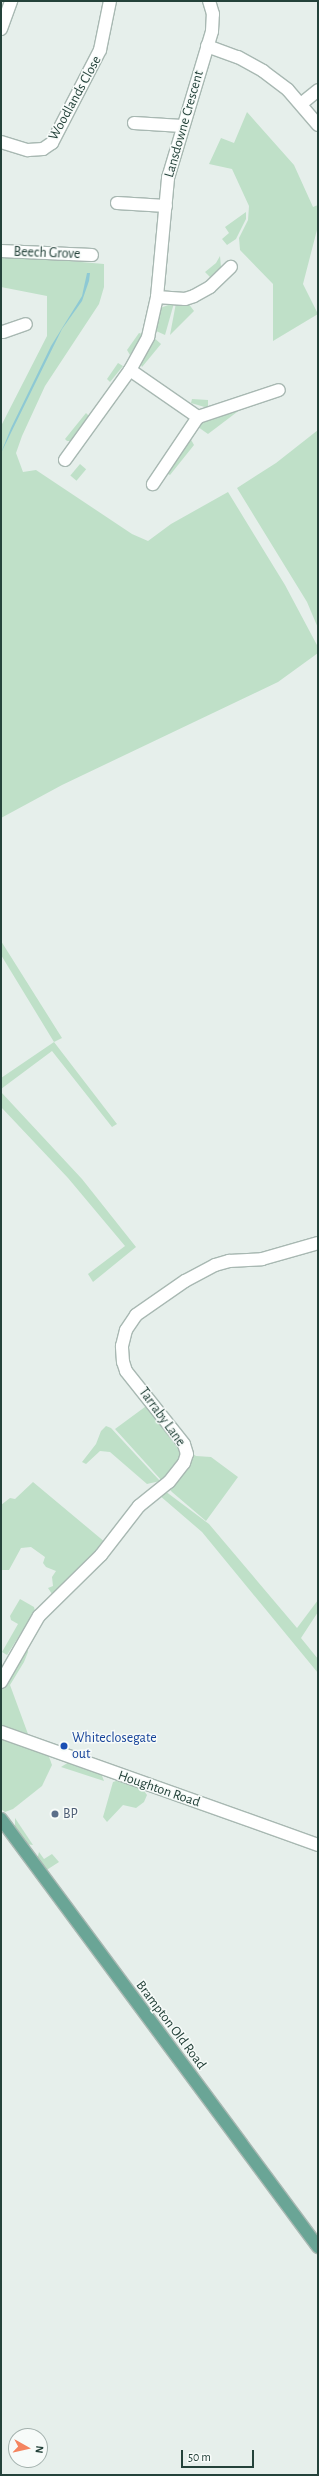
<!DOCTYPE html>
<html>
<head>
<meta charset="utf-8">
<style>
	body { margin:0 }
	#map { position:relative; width:319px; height:2476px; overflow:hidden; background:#e6efeb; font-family:"Alegreya Sans",sans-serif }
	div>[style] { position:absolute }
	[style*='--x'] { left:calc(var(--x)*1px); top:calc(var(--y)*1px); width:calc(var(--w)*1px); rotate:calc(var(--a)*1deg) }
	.green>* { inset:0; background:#bfe0c8; transform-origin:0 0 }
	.water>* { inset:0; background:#8ec9d4 }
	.roads { filter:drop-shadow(1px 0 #a8b8b2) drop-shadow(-1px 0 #a8b8b2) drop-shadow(0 1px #a8b8b2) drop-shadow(0 -1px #a8b8b2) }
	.minor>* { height:12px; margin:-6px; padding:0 6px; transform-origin:6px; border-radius:6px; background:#fff }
	.major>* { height:12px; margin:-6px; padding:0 6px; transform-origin:6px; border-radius:6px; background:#6aa596 }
	.dots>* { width:11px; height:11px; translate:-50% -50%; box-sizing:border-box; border:2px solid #f7fbf9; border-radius:50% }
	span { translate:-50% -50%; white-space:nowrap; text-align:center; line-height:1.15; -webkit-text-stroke:3px #f7fbf9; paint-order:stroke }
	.street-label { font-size:14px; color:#24423a }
	.transit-label { font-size:14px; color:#164399 }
	.left { translate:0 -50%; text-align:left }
	.service-label { font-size:14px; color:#4e5e75 }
	.frame { position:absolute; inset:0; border:2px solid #24423a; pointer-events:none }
	.north { position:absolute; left:8px; top:2428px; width:40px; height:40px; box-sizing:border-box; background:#f7fbf9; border:1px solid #a3b1ad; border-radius:50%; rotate:98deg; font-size:11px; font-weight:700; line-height:16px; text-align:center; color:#24423a }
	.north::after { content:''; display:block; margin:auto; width:14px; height:18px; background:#f4845f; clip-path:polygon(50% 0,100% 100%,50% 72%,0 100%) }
	.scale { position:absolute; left:181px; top:2450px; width:73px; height:18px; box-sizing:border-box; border:2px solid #24423a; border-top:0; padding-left:5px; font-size:12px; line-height:14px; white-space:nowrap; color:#24423a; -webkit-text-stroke:3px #f7fbf9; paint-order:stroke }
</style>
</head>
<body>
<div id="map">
	<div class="green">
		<i style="clip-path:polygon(247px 112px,294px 165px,313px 207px,318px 205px,318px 226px,303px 284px,318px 314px,273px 341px,273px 284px,240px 250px,239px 238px,248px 220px,249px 206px,232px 169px,209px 164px,221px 138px,234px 143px)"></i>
		<i style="clip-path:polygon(246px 212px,246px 219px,236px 239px,227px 245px,222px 239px,229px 233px,225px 227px)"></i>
		<i style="clip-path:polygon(1px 255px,104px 264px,104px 287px,99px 304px,45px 386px,22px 436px,16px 453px,23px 472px,36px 470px,132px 534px,148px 541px,171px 524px,228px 492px,285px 585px,318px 647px,318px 653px,278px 682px,62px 785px,1px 818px,1px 426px,47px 336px,47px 296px,1px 287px)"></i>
		<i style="clip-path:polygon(220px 256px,221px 267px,210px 277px,205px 272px,216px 263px)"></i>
		<i style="clip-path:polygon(174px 303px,165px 335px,154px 330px,160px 308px)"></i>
		<i style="clip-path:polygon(176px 303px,188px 303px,194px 311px,170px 335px)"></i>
		<i style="clip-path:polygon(139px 333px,142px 334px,141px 338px,130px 355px,127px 350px)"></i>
		<i style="clip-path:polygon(152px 336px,161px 344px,142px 367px,140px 363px)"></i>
		<i style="clip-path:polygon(118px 363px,123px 366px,110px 382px,107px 379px)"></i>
		<i style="clip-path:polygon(192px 399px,208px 400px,208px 408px,191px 403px)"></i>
		<i style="clip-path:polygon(240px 406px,241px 409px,208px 434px,198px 427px,200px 420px)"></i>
		<i style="clip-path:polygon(86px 413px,89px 416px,72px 441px,67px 441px,65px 439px)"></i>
		<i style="clip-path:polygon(318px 430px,318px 628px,307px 602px,237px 488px,276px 463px)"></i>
		<i style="clip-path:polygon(190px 438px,194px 445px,170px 475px,166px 473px)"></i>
		<i style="left:80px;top:464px;width:8px;height:15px;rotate:40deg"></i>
		<i style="clip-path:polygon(1px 941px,62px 1038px,54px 1042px,117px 1124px,112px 1127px,52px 1051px,1px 1089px,1px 1078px,54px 1042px,1px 955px)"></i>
		<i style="clip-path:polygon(1px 1092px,82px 1179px,136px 1247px,93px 1282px,88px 1274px,125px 1246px,68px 1178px,1px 1107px)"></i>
		<i style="clip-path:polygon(149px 1404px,184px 1447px,196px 1456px,211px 1457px,238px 1477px,206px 1521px,172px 1492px,115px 1429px)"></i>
		<i style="clip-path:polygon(106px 1426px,111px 1428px,160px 1481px,147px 1484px,110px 1452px,100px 1451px,86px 1464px,82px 1462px,96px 1444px,101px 1431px)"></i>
		<i style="clip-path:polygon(33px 1482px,106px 1543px,52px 1594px,48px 1588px,53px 1586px,52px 1577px,56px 1571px,46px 1567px,43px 1563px,45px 1557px,31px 1547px,21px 1548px,9px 1570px,1px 1570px,1px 1505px,10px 1498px,15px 1499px)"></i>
		<i style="clip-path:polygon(165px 1491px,209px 1524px,297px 1628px,318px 1600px,318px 1612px,301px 1638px,318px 1659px,318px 1673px,202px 1532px,159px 1495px)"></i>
		<i style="clip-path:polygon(20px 1599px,34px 1607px,35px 1611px,7px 1655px,2px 1652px,18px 1624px,11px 1620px,10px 1616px)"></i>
		<i style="clip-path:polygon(27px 1642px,28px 1652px,24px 1662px,10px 1685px,28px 1734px,1px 1725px,1px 1691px)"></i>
		<i style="clip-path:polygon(1px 1737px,48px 1754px,52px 1765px,42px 1786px,13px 1809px,5px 1812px,1px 1809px)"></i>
		<i style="clip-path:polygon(69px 1762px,101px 1773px,104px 1781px,61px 1767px)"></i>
		<i style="clip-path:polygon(119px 1780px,142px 1788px,147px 1795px,144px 1802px,136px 1808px,123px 1805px,107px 1822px,103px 1817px,113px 1782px)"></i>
		<i style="clip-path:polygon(15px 1818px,33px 1845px,26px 1844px,15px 1828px)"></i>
		<i style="clip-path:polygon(39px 1852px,44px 1859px,52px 1854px,59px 1862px,45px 1871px,37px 1860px)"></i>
	</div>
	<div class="water">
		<i style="clip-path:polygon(87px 273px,90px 273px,89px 281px,82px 301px,62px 329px,1px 453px,11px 428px,51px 346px,82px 296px)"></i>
	</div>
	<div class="roads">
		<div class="minor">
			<i style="--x:1;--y:29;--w:30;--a:-70"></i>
			<i style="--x:207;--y:46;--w:33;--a:20"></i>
			<i style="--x:238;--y:57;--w:29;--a:29"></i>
			<i style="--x:263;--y:71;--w:31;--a:37"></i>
			<i style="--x:288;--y:90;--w:46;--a:49.4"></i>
			<i style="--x:301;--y:104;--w:22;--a:-39"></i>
			<i style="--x:134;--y:123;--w:48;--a:3.6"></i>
			<i style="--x:1;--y:142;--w:28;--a:17"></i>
			<i style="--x:28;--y:150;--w:15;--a:-4"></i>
			<i style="--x:43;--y:149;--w:11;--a:-34"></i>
			<i style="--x:52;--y:143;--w:105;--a:-62.7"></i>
			<i style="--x:100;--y:50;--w:50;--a:-78.5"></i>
			<i style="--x:117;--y:203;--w:49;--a:3.5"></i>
			<i style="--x:1;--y:251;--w:91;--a:2.5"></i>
			<i style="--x:157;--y:297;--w:28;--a:4"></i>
			<i style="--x:185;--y:299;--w:9;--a:-18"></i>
			<i style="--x:194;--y:296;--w:18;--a:-29"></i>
			<i style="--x:210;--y:287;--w:29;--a:-44"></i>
			<i style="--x:3;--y:332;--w:24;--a:-19"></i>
			<i style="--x:130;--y:370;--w:83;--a:34.7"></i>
			<i style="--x:198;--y:417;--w:81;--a:123.9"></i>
			<i style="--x:198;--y:417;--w:85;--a:-18.4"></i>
			<i style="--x:65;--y:460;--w:111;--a:-54.2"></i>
			<i style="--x:130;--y:370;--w:38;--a:-61"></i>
			<i style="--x:148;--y:337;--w:41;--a:-77.3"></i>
			<i style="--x:157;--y:297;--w:120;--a:-84.7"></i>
			<i style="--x:168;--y:178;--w:153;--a:-73.3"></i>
			<i style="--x:212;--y:31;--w:17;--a:-87"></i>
			<i style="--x:213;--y:14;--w:14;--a:-107"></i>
			<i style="--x:1;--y:1682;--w:76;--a:-60.1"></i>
			<i style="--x:39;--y:1616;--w:87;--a:-44.5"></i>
			<i style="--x:101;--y:1555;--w:62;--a:-52.2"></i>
			<i style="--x:139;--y:1506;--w:38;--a:-39"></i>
			<i style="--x:169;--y:1482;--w:24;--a:-52"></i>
			<i style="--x:184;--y:1463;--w:9;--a:-72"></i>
			<i style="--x:187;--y:1454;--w:10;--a:-107"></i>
			<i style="--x:184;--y:1444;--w:93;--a:-128.5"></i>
			<i style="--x:126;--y:1371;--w:9;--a:-108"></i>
			<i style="--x:123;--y:1362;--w:16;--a:-94"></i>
			<i style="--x:122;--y:1346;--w:16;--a:-76"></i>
			<i style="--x:126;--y:1330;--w:18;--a:-56"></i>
			<i style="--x:136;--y:1315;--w:60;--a:-34.8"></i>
			<i style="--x:185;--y:1281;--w:34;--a:-28"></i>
			<i style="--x:215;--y:1265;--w:15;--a:-16"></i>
			<i style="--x:229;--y:1261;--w:33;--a:-3"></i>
			<i style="--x:262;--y:1259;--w:58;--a:-15.9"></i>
			<i style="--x:1;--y:1732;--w:337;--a:19.6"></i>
		</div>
		<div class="major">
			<i style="--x:1;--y:1819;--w:533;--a:53.47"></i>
		</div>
	</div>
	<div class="dots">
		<i style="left:64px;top:1746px;background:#1a4fb4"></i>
		<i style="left:55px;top:1814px;background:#5c6f8a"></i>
	</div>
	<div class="street-label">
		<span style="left:75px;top:98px;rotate:-61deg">Woodlands Close</span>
		<span style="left:184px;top:124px;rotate:-74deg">Lansdowne Crescent</span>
		<span style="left:47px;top:253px;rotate:2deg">Beech Grove</span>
		<span style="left:162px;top:1417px;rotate:54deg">Tarraby Lane</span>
		<span style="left:159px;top:1789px;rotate:19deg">Houghton Road</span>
		<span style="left:171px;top:2025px;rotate:53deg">Brampton Old Road</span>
	</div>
	<div class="transit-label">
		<span class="left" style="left:72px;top:1746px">Whiteclosegate<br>out</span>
	</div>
	<div class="service-label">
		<span class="left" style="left:63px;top:1814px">BP</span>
	</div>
	<div class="frame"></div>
	<div class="north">N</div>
	<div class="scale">50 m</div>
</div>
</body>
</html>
